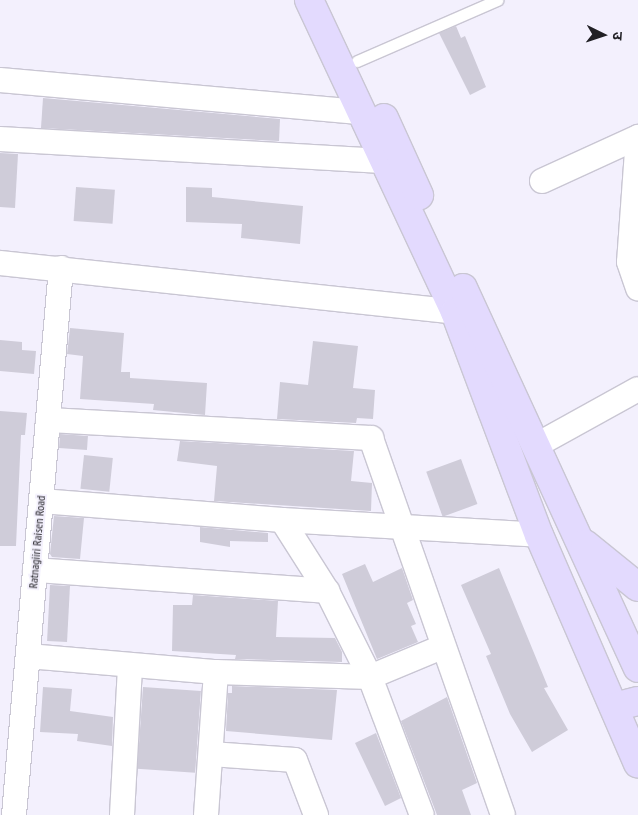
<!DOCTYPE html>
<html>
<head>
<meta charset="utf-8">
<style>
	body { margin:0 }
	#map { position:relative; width:638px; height:815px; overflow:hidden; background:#f3f0fd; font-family:"PT Sans Narrow","Noto Sans Devanagari",sans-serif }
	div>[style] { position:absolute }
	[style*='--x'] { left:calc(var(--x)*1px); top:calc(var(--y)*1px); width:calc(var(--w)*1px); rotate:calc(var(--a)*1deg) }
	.building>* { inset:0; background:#cfccd9; transform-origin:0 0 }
	.roads { filter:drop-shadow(1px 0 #c9c6d3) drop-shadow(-1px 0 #c9c6d3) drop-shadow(0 1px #c9c6d3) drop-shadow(0 -1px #c9c6d3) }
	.service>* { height:11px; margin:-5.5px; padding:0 5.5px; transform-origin:5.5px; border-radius:5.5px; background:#fff }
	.minor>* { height:24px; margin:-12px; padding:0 12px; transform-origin:12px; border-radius:12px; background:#fff }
	.primary>* { height:28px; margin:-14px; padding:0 14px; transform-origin:14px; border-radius:14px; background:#e3dafe }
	span { translate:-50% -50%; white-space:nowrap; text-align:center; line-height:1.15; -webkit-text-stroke:4px #f3f0fd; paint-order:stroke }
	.street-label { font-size:12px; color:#212025 }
	.north { position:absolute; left:578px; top:10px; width:50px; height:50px; -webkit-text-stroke:4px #f3f0fd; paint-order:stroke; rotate:94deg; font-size:14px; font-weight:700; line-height:20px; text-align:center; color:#212025 }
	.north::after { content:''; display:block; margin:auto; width:18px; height:22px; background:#212025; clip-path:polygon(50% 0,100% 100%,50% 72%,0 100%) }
</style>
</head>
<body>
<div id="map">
	<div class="building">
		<i style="clip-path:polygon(456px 26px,461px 38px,465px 36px,486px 87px,470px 95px,439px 33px)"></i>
		<i style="clip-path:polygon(43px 98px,280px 119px,279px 141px,41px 128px)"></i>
		<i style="clip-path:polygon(0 153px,18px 154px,15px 208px,0 207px)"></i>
		<i style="left:76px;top:187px;width:39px;height:34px;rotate:4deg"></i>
		<i style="clip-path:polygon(186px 187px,212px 188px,212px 197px,303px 206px,300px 244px,241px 238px,242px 224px,186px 222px)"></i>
		<i style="clip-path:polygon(70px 328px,124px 333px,121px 372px,130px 372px,130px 378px,207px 383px,205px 415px,153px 410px,154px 404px,80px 399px,83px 356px,67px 354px)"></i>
		<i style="clip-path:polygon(0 340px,22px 342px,22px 350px,36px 351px,34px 374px,0 371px)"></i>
		<i style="clip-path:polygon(313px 341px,358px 346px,353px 388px,375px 390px,373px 419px,357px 418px,356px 423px,277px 419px,280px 382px,308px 385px)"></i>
		<i style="clip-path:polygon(0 411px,27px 413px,25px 435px,21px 435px,16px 546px,0 546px)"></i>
		<i style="left:60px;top:434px;width:28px;height:14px;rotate:4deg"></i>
		<i style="clip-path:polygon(180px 441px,354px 451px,351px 481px,372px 483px,371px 511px,214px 501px,217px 466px,177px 461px)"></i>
		<i style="left:84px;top:455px;width:29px;height:34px;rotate:6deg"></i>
		<i style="left:461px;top:459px;width:48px;height:37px;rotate:70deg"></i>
		<i style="clip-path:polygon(54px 516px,84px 518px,80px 559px,52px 557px,50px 554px)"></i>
		<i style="clip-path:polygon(200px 527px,268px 533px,268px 542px,230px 541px,230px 547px,200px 542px)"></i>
		<i style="clip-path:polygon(365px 564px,373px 582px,402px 568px,413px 600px,407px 603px,416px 624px,411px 626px,418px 642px,377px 659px,342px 574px)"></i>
		<i style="clip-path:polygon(499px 568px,548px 687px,544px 688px,568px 730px,532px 752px,510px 714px,486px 656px,491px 654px,461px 585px)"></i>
		<i style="left:50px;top:585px;width:20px;height:56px;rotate:3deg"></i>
		<i style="clip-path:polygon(193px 595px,278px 601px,276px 637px,335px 638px,342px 652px,342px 662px,235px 659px,236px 655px,172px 651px,173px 605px,192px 605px)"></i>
		<i style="clip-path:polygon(232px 686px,337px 690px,332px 740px,226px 731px,228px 693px,232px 693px)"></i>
		<i style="clip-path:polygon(43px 687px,72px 689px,70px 711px,113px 717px,112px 746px,77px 741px,78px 734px,40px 732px)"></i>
		<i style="left:143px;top:687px;width:58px;height:82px;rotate:4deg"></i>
		<i style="clip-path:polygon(447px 697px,477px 783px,462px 790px,471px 815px,437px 815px,401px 721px)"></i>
		<i style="clip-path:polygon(376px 733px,401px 798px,385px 806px,355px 743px)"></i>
	</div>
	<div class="roads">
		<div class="service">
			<i style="--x:357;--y:61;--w:153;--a:-23.5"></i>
		</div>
		<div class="minor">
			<i style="--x:0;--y:80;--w:363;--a:5.1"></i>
			<i style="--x:0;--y:139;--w:383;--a:3.3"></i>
			<i style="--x:542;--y:181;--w:106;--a:-24.6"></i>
			<i style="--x:638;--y:137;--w:125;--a:94.1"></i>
			<i style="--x:629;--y:262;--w:28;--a:71"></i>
			<i style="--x:0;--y:263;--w:458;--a:6.1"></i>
			<i style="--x:48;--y:420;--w:324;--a:3.2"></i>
			<i style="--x:371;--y:438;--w:399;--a:70.7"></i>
			<i style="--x:537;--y:445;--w:115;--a:-29"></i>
			<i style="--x:41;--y:501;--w:242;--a:4.5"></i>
			<i style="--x:282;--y:520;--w:257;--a:3.3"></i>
			<i style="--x:282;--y:520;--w:84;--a:57.6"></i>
			<i style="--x:327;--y:591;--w:96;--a:63.4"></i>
			<i style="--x:370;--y:677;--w:147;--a:69.4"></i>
			<i style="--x:35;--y:570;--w:293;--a:4.1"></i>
			<i style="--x:28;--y:656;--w:189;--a:4.9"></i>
			<i style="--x:216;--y:672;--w:154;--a:1.9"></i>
			<i style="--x:370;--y:677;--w:78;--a:-22.6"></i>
			<i style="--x:211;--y:754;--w:84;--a:4.1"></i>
			<i style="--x:295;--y:760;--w:59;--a:69.1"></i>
			<i style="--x:14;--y:815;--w:549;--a:-85.09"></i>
			<i style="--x:122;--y:815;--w:150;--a:-86.9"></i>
			<i style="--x:206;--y:815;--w:143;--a:-86"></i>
		</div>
		<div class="primary">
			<i style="--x:309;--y:0;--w:344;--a:64.9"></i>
			<i style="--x:455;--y:312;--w:238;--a:69.4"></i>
			<i style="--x:539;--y:535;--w:249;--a:66.6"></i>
			<i style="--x:384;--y:118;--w:85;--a:65.6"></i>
			<i style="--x:463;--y:288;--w:418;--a:65.3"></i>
			<i style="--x:585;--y:544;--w:68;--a:39.1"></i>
			<i style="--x:614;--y:707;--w:25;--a:-14"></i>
		</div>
	</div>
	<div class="street-label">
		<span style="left:37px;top:542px;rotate:-85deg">Ratnagiiri Raisen Road</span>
	</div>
	<div class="north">उ</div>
</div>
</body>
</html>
